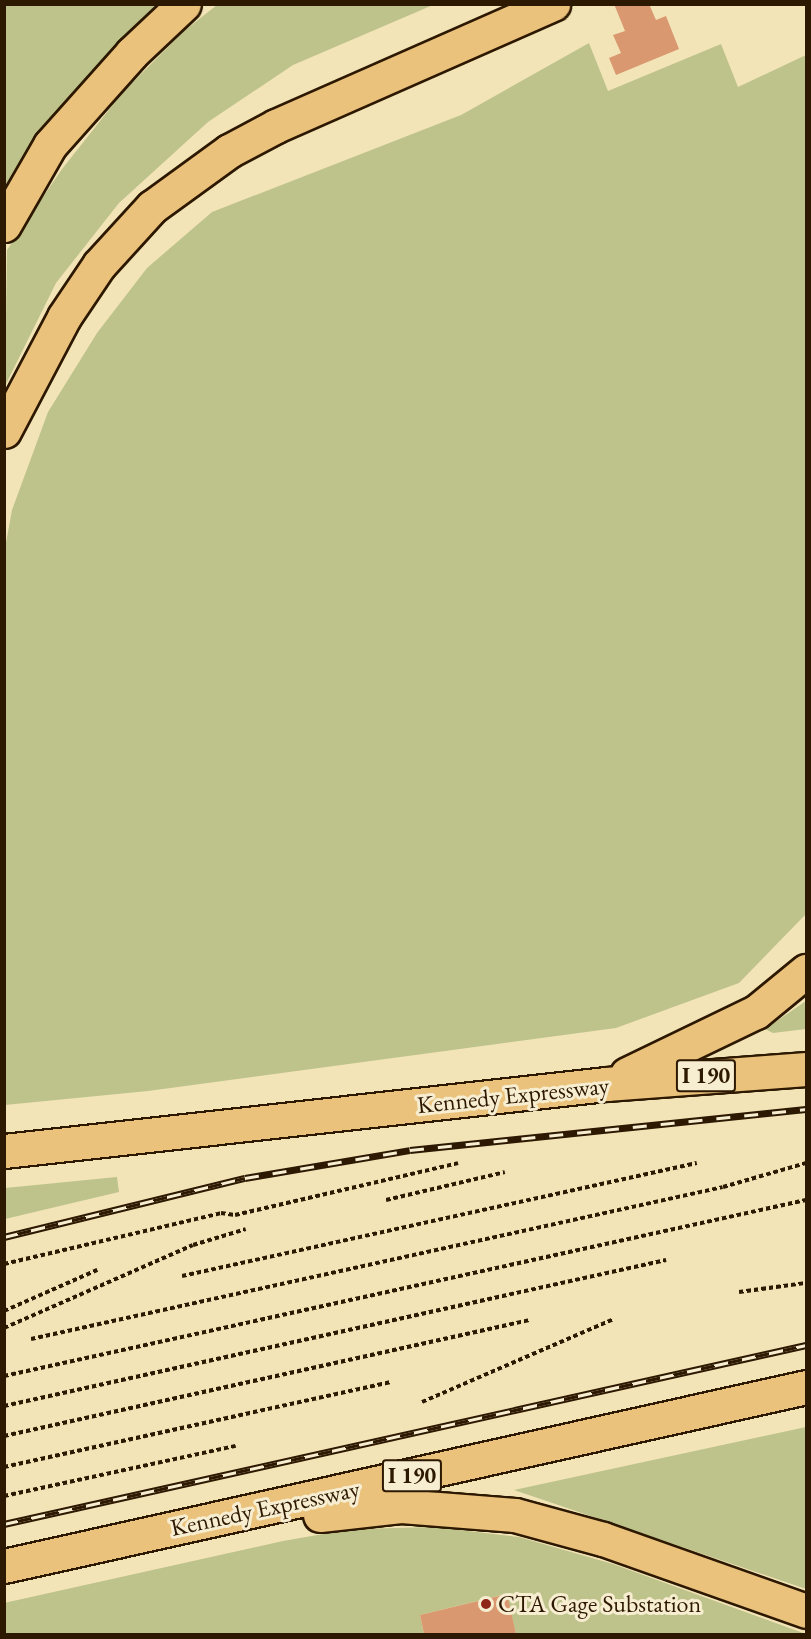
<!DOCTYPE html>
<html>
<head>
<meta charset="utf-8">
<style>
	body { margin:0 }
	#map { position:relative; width:811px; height:1639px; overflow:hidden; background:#f3e4b7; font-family:"EB Garamond",serif }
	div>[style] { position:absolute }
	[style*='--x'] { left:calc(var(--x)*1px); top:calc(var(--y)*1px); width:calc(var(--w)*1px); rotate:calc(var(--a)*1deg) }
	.green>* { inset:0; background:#bec38c }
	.building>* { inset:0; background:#d9986f }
	.path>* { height:4px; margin-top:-2px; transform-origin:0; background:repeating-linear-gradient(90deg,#2d1801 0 4.5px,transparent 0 7.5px) }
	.roads { filter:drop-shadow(2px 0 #2d1801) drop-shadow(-2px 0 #2d1801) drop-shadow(0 2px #2d1801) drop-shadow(0 -2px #2d1801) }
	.highway>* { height:33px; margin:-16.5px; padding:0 16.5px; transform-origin:16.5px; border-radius:16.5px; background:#eac27c }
	.rail>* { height:7px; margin-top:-3.5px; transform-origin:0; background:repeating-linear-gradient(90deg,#f7edd0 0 14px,#2d1801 0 28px); box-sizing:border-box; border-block:2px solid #2d1801 }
	.dots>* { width:16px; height:16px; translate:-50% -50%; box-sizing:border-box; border:3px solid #f7edd0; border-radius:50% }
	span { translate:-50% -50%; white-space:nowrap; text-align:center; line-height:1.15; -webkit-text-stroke:6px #f7edd0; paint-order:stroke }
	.shield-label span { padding:2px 4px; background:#f7edd0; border:2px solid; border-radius:4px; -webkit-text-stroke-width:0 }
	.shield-label { font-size:22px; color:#2d1801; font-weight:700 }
	.street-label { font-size:24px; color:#2d1801 }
	.poi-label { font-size:24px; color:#2d1801 }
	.left { translate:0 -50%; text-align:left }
	.frame { position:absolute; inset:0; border:6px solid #2d1801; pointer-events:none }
</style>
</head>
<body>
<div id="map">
	<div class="green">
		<i style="clip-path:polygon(5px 5px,162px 5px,5px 196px)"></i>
		<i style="clip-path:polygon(217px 5px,433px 5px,293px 65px,208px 122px,119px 203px,56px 283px,5px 386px,7px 250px,62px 169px,123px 92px,184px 31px)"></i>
		<i style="clip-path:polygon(589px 43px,608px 91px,721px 44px,738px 87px,806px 55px,806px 914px,739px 983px,616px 1028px,148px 1091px,5px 1105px,5px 548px,12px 510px,48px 412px,97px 333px,147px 268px,212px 212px,461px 115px)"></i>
		<i style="clip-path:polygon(806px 1001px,806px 1029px,773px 1033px,765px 1029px)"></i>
		<i style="clip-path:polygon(117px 1177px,119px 1192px,5px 1219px,5px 1188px)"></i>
		<i style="clip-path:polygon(806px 1427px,806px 1589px,514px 1490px)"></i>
		<i style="clip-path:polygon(435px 1527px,519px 1537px,613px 1564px,806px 1634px,516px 1634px,506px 1594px,420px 1615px,424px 1634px,5px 1634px,4px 1603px,283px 1541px,352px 1529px)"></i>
	</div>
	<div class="building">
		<i style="clip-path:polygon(614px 4px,649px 4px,656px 20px,666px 16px,679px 49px,616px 75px,609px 58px,621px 53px,613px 35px,625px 31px)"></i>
		<i style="clip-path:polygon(507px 1594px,516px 1634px,424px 1634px,420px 1615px)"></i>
	</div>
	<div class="path">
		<i style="--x:386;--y:1200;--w:122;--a:-13.2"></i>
		<i style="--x:4;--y:1264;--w:223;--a:-13.2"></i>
		<i style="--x:221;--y:1213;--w:14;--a:8"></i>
		<i style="--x:235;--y:1215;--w:229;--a:-13.1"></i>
		<i style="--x:182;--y:1276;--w:527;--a:-12.38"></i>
		<i style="--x:739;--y:1292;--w:68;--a:-7.7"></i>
		<i style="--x:4;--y:1311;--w:102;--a:-23.8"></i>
		<i style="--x:4;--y:1328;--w:206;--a:-23.7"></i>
		<i style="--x:193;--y:1245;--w:55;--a:-16.8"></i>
		<i style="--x:31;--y:1339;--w:708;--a:-12.39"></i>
		<i style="--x:723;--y:1187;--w:86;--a:-16.1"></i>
		<i style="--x:4;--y:1376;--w:821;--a:-12.38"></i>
		<i style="--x:422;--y:1402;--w:209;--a:-23.4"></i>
		<i style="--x:4;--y:1406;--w:678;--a:-12.44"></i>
		<i style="--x:4;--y:1436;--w:539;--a:-12.44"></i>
		<i style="--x:4;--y:1467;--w:395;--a:-12.4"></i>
		<i style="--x:4;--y:1496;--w:237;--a:-12.2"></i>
	</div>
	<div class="roads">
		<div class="highway">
			<i style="--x:4;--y:225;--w:92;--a:-60.1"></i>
			<i style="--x:50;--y:145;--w:123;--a:-48.3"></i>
			<i style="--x:132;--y:53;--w:71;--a:-43.3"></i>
			<i style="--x:4;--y:431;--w:129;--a:-62.2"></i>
			<i style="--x:64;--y:317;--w:63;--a:-56.1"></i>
			<i style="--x:99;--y:265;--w:79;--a:-47.6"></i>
			<i style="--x:152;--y:207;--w:95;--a:-36"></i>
			<i style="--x:229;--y:151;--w:53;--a:-28"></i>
			<i style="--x:276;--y:126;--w:303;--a:-23.8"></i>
			<i style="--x:627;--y:1074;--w:143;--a:-25.7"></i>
			<i style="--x:756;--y:1012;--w:65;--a:-39.4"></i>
			<i style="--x:4;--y:1151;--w:606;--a:-6.35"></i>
			<i style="--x:606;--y:1084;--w:201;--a:-4.3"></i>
			<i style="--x:320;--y:1515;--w:81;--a:-6.3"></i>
			<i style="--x:401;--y:1506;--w:114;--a:4.5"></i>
			<i style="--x:515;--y:1515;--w:91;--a:15.3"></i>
			<i style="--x:603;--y:1539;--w:215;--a:19.5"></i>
			<i style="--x:4;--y:1566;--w:822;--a:-12.58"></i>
		</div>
	</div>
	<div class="rail">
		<i style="--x:4;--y:1237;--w:248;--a:-13.8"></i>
		<i style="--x:245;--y:1178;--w:167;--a:-9.6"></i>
		<i style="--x:410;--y:1150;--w:398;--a:-5.9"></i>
		<i style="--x:4;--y:1524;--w:822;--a:-12.58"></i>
	</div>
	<div class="dots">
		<i style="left:486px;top:1604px;background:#8f2418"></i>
	</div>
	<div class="shield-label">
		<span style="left:706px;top:1076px">I 190</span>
		<span style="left:412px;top:1476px">I 190</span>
	</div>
	<div class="street-label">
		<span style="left:513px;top:1095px;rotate:-6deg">Kennedy Expressway</span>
		<span style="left:265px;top:1508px;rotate:-12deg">Kennedy Expressway</span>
	</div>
	<div class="poi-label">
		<span class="left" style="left:498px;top:1604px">CTA Gage Substation</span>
	</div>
	<div class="frame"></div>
</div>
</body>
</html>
